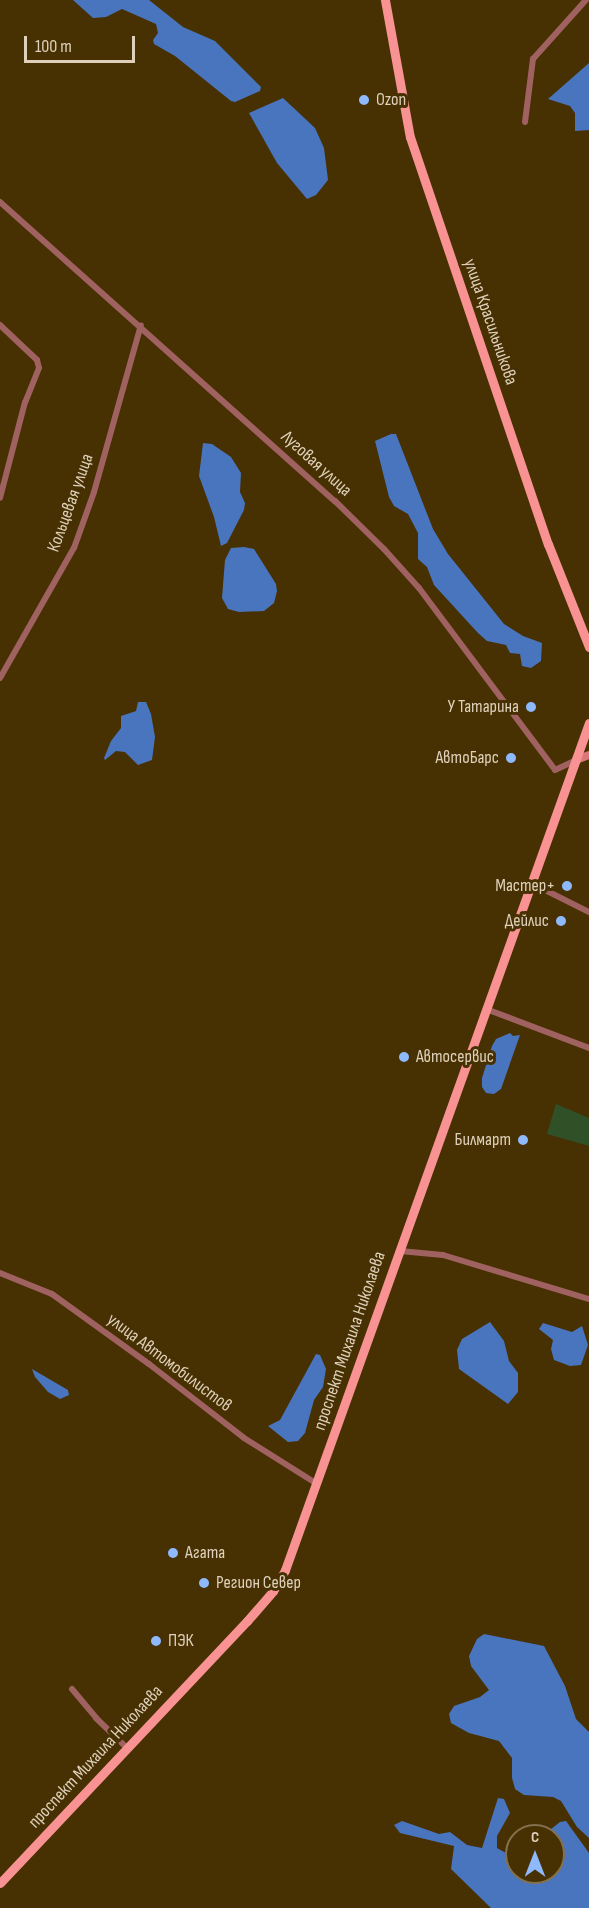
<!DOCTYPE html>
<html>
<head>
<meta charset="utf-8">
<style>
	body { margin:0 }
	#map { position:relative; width:589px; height:1908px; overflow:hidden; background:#473002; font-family:"Sofia Sans Condensed",sans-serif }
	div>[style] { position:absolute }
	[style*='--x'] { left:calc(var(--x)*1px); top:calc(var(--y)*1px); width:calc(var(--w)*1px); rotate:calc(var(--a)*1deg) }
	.green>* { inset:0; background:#305128 }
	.water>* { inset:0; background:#4975be }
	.minor>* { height:6px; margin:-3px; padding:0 3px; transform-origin:3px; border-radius:3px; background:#a06161 }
	.secondary>* { height:8px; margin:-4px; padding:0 4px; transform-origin:4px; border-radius:4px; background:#db7779 }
	.primary>* { height:9px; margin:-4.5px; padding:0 4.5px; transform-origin:4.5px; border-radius:4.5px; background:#f99293 }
	.dots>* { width:16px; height:16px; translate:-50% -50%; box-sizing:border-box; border:3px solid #473002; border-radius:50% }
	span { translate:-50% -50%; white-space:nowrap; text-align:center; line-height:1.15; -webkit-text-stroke:6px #473002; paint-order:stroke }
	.poi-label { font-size:18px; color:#ded0ba }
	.left { translate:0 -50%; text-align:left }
	.right { translate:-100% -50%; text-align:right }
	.street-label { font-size:18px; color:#ded0ba }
	.north { position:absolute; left:505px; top:1824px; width:60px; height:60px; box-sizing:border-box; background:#473002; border:2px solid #83704c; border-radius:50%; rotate:0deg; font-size:16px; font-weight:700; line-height:24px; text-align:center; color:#ded0ba }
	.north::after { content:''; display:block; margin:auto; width:21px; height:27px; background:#8eb9fd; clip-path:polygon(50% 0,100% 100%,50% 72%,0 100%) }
	.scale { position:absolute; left:24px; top:36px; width:111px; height:27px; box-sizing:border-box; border:3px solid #ded0ba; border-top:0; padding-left:8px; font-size:18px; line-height:21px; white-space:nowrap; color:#ded0ba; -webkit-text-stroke:4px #473002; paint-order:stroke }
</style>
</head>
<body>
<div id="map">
	<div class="green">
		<i style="clip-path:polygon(556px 1104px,589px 1118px,589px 1146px,547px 1134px)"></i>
	</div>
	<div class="water">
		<i style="clip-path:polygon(73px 0,149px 0,183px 27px,215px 41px,261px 87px,260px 91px,235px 102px,231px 101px,175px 56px,154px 44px,153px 40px,158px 33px,156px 24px,122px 9px,106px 17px,93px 18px)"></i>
		<i style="clip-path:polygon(589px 63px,589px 130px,575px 131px,575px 113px,570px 106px,548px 99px)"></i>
		<i style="clip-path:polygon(283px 98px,315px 128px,324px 148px,328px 180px,316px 195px,307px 199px,277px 163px,249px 113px)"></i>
		<i style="clip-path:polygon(391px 434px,396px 434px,433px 529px,448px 554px,504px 624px,523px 636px,542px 643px,541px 661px,531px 668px,522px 666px,520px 654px,510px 653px,506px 645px,487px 641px,478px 633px,434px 585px,427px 567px,418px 559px,418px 533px,408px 514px,394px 506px,389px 497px,375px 441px)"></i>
		<i style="clip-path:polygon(203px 443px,212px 444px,231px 457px,241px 473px,240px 492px,245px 503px,244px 510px,227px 543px,221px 546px,214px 517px,199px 476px)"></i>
		<i style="clip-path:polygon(244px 547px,254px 549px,276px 584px,277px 591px,274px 603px,264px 611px,239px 612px,228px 609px,222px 598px,225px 560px,231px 548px)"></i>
		<i style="clip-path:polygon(138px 702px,146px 702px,151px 714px,155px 737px,152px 760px,138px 765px,125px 752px,116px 751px,105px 760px,104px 758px,111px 741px,121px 728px,121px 716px,136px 711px)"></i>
		<i style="clip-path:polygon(510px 1033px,513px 1036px,520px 1035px,501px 1089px,494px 1094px,486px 1093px,482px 1087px,482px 1078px,492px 1046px,496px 1039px)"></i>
		<i style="clip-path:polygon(490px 1322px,504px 1341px,509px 1361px,518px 1373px,518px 1392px,508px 1404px,459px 1369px,457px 1350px,462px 1339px)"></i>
		<i style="clip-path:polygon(543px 1323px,572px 1332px,582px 1326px,588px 1345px,581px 1365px,570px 1366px,554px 1360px,551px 1349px,553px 1340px,539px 1329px)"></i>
		<i style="clip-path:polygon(316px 1354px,320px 1355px,326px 1369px,323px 1387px,314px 1400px,305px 1433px,298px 1441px,288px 1442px,268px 1426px,280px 1420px)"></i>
		<i style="clip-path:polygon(32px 1369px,68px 1390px,69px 1395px,60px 1399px,48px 1392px,35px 1377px)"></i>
		<i style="clip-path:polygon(484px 1634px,544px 1646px,565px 1686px,576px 1719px,589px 1732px,589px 1838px,577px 1827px,561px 1801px,553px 1797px,524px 1795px,515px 1789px,512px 1778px,512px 1758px,499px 1741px,469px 1733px,451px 1723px,449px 1714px,454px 1706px,480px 1697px,489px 1690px,471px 1666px,469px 1656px,477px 1639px)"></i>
		<i style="clip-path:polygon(498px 1798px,504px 1799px,510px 1813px,497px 1836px,497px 1848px,517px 1859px,517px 1872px,553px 1872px,553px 1836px,546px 1836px,546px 1833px,560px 1822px,566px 1821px,589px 1853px,589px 1908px,491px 1908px,451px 1869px,454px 1846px,400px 1833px,394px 1825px,402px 1821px,439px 1834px,450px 1832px,467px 1845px,482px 1848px)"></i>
	</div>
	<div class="minor">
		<i style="--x:525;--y:122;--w:64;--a:-82.8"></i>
		<i style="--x:533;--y:59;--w:79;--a:-48.1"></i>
		<i style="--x:0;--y:202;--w:449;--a:41.8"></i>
		<i style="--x:335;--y:501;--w:69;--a:44.4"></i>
		<i style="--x:384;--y:549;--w:52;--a:48.1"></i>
		<i style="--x:419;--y:588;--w:227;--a:53.2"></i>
		<i style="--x:555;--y:770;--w:23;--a:-25"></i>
		<i style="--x:0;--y:325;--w:51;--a:43.4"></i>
		<i style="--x:37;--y:360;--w:8;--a:76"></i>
		<i style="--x:39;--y:368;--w:37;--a:112"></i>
		<i style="--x:25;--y:402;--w:99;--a:104.6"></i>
		<i style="--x:0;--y:678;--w:150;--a:-60.4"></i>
		<i style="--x:74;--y:548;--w:59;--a:-70.3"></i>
		<i style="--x:94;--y:492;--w:173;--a:-74.3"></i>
		<i style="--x:531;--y:883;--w:65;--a:26.6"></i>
		<i style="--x:486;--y:1009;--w:110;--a:20.7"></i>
		<i style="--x:400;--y:1251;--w:43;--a:5.3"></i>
		<i style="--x:443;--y:1255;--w:152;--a:16.8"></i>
		<i style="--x:0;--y:1273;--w:56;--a:22"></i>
		<i style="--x:52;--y:1294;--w:120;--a:35.8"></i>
		<i style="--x:149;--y:1364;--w:120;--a:37.9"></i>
		<i style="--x:244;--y:1438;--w:86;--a:32.2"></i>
		<i style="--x:72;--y:1689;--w:38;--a:50"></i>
		<i style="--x:96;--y:1718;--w:43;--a:44.1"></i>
	</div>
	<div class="secondary">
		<i style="--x:576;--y:760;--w:14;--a:-21"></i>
	</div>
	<div class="primary">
		<i style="--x:385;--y:0;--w:139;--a:79.7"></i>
		<i style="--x:410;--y:137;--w:430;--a:71.3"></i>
		<i style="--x:548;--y:544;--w:111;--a:68.3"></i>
		<i style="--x:0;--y:1883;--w:360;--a:-46.7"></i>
		<i style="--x:247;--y:1621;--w:40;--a:-49"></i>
		<i style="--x:273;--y:1591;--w:24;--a:-60"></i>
		<i style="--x:285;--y:1570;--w:900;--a:-70.26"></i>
	</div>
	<div class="dots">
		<i style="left:364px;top:100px;background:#8eb9fd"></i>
		<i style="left:531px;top:707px;background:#8eb9fd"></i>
		<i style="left:511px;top:758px;background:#8eb9fd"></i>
		<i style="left:567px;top:886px;background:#8eb9fd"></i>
		<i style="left:561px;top:921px;background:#8eb9fd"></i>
		<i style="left:404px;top:1057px;background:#8eb9fd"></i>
		<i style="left:523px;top:1140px;background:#8eb9fd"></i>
		<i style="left:173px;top:1553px;background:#8eb9fd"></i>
		<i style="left:204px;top:1583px;background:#8eb9fd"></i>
		<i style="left:156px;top:1641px;background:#8eb9fd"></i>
	</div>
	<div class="poi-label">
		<span class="left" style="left:376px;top:100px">Ozon</span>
		<span class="right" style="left:519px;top:707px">У Татарина</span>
		<span class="right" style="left:499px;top:758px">АвтоБарс</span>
		<span class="right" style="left:555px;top:886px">Мастер+</span>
		<span class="right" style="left:549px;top:921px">Дейлис</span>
		<span class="left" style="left:416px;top:1057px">Автосервис</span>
		<span class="right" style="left:511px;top:1140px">Билмарт</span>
		<span class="left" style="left:185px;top:1553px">Агата</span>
		<span class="left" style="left:216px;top:1583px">Регион Север</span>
		<span class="left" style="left:168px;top:1641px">ПЭК</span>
	</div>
	<div class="street-label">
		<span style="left:490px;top:322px;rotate:71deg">улица Красильникова</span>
		<span style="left:316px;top:464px;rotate:42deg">Луговая улица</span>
		<span style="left:71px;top:503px;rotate:-70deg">Кольцевая улица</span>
		<span style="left:350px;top:1341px;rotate:-71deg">проспект Михаила Николаева</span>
		<span style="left:169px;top:1363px;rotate:37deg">улица Автомобилистов</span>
		<span style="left:96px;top:1757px;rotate:-47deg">проспект Михаила Николаева</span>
	</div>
	<div class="north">С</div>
	<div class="scale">100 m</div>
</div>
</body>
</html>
